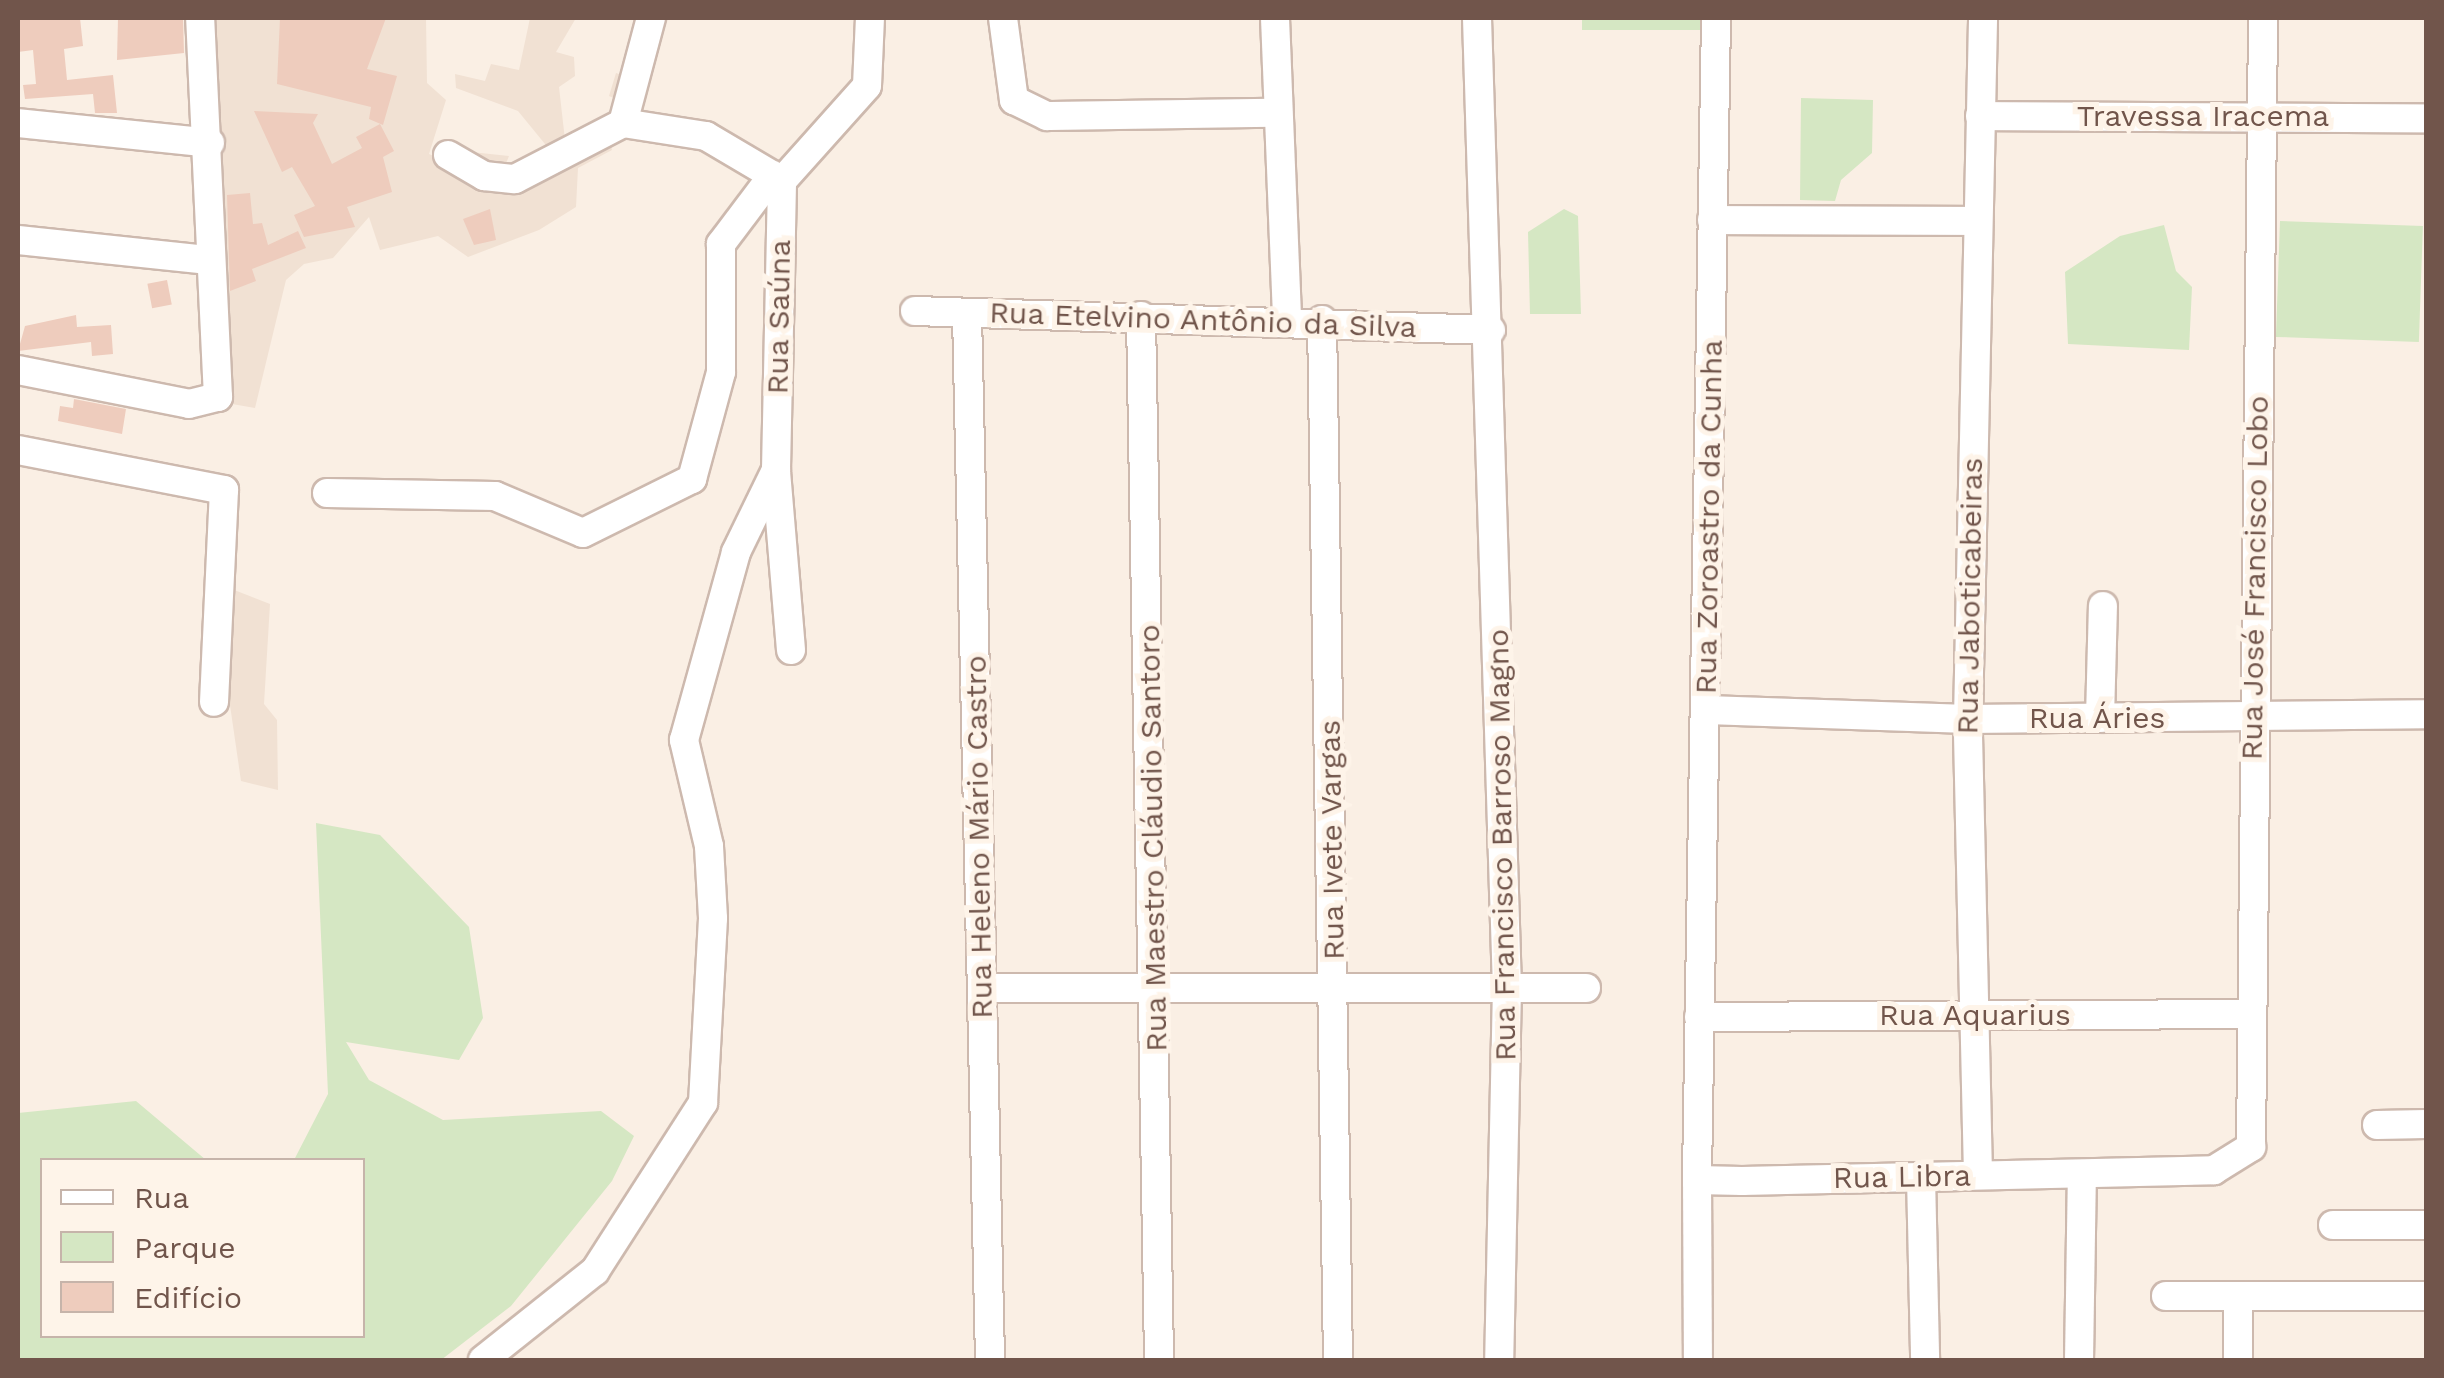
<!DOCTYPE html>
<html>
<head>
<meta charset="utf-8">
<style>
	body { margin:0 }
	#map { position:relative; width:2444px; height:1378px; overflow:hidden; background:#faefe4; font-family:"Work Sans",sans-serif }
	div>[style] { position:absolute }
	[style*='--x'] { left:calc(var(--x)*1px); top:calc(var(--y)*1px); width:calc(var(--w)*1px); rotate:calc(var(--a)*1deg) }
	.residential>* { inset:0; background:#f1e1d3 }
	.green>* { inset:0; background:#d5e7c3; transform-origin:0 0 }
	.building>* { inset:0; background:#eeccbd; transform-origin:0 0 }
	.roads { filter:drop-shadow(2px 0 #cdb9ae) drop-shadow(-2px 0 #cdb9ae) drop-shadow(0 2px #cdb9ae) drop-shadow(0 -2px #cdb9ae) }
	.minor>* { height:28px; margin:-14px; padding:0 14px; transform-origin:14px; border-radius:14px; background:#fff }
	span { translate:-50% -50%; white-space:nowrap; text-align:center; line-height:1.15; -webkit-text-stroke:10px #fef4e9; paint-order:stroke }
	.street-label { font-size:30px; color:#71554b }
	.frame { position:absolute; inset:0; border:20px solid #71554b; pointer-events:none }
	.legend { position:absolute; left:40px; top:1158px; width:325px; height:180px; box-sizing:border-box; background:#fef4e9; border:2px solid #c6b4aa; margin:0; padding:12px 18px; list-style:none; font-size:30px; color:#71554b }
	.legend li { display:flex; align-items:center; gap:20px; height:50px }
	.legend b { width:50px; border:2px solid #c6b4aa }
</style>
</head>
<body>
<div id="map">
	<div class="residential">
		<i style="clip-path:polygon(213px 18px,426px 18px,427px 83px,446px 100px,429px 154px,463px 169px,462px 151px,509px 156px,497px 186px,554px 171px,545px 144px,518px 111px,456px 88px,455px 74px,485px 81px,491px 64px,519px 70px,530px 18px,576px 18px,556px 52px,574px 57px,575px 76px,559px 87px,565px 140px,596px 134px,621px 101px,609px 96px,616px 73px,633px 79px,609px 135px,612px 150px,578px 168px,576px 207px,539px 230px,468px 257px,438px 236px,380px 250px,369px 217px,333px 258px,304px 264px,286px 280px,255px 408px,232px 404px,223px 335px)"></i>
		<i style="clip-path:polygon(224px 586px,270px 604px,264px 704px,277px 720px,278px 790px,241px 781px,223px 657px)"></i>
	</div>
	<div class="green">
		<i style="left:1582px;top:18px;width:124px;height:12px"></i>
		<i style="clip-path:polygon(1801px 98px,1873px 100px,1872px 153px,1841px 180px,1835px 201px,1800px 200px)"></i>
		<i style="clip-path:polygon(1564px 209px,1578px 216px,1581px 314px,1530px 314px,1528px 232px)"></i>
		<i style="left:2280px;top:221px;width:143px;height:116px;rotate:2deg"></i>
		<i style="clip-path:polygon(2164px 225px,2176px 271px,2192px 287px,2189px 350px,2068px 344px,2065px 272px,2120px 236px)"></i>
		<i style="clip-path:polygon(316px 823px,380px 835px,469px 927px,483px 1018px,459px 1060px,346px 1042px,369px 1080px,443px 1120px,601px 1111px,634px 1136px,612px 1181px,511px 1306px,441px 1360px,18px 1360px,18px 1113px,136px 1101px,206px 1160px,42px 1160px,42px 1336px,362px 1336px,362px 1160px,294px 1160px,328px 1094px)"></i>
	</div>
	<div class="building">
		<i style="clip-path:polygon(18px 18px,80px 18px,83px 46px,64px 49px,67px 80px,113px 75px,117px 113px,95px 113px,93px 94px,25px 99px,23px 85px,36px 84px,33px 50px,18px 52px)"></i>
		<i style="clip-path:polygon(118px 18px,183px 18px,184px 53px,117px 60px)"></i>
		<i style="clip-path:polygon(280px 18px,386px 18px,367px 69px,397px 76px,383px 125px,369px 119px,371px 107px,277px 84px)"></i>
		<i style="clip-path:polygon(254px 111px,318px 114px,313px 123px,332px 164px,362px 148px,356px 137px,380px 124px,394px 151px,383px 157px,392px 192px,347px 207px,355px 227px,304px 237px,294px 215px,315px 206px,292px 167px,282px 172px)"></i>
		<i style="clip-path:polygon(250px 193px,253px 224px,262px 223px,268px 245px,298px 231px,306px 248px,252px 269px,256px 281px,230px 291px,227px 195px)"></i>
		<i style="clip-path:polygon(490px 209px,496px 240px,474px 245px,463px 219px)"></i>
		<i style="left:167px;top:280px;width:25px;height:20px;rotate:79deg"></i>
		<i style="clip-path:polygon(76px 315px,77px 327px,111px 325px,113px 354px,92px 356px,91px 342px,18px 351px,25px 326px)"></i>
		<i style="clip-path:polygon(74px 399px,126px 409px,122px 434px,58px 421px,60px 406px,73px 408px)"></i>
	</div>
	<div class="roads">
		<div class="minor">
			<i style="--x:1003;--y:18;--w:83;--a:82.4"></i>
			<i style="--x:1014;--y:100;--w:37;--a:26"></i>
			<i style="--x:1047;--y:116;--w:228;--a:-0.8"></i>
			<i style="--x:1275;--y:18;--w:301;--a:87.7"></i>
			<i style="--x:1477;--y:18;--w:969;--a:88.23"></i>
			<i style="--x:1507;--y:987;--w:373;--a:91.2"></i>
			<i style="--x:1716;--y:18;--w:1162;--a:90.94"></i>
			<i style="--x:1697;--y:1180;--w:45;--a:1.3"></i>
			<i style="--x:1742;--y:1181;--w:472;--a:-1.3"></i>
			<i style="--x:2214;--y:1170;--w:44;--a:-31.9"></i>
			<i style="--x:2251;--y:1147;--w:1129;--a:-89.39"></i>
			<i style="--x:1980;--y:116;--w:446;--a:0.3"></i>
			<i style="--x:18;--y:123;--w:193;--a:5.9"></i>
			<i style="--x:623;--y:123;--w:109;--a:-75.1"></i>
			<i style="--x:448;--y:155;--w:42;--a:30.3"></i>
			<i style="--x:484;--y:176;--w:31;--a:6"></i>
			<i style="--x:515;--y:179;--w:122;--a:-27.4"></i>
			<i style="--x:623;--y:123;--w:84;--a:8.9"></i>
			<i style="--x:706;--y:136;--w:88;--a:30.6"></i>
			<i style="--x:1712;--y:220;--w:265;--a:0.2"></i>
			<i style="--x:18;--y:240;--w:190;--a:6"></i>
			<i style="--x:915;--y:311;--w:576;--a:1.89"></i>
			<i style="--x:967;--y:314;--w:1046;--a:88.74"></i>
			<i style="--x:1141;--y:316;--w:1044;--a:89.01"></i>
			<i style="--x:1322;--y:320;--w:1040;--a:89.12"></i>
			<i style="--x:18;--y:370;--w:174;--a:11.2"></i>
			<i style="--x:189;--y:404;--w:30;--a:-14"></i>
			<i style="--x:218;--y:397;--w:379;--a:-92.7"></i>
			<i style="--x:18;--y:450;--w:210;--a:11"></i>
			<i style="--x:224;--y:490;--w:212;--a:92.7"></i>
			<i style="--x:327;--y:493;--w:168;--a:1"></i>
			<i style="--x:495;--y:496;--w:95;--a:22.8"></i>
			<i style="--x:583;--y:533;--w:122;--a:-26.4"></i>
			<i style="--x:692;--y:479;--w:111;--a:-74.8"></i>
			<i style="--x:721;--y:372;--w:128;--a:-90"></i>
			<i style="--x:721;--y:244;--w:86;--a:-53"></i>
			<i style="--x:791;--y:650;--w:181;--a:-94.8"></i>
			<i style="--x:776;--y:470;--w:289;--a:-88.8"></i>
			<i style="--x:782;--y:181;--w:127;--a:-48.2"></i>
			<i style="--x:867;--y:86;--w:68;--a:-87.5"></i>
			<i style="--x:1707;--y:710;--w:261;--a:2"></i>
			<i style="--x:1968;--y:719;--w:458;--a:-0.6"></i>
			<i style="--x:2100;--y:718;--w:112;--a:-88.5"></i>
			<i style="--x:983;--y:988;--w:603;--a:0"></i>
			<i style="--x:1699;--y:1017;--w:552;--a:-0.31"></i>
			<i style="--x:2377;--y:1125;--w:49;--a:-1.2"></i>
			<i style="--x:1978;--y:1175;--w:456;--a:-91.3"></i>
			<i style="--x:1968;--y:719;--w:701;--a:-88.77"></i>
			<i style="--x:1921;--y:1177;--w:183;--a:88.7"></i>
			<i style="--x:1697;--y:1180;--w:180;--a:89.7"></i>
			<i style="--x:2333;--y:1225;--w:93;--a:0"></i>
			<i style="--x:2166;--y:1296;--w:260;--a:0"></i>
			<i style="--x:483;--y:1360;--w:143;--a:-38.5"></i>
			<i style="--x:595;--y:1271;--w:200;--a:-57.3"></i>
			<i style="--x:703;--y:1103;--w:185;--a:-86.9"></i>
			<i style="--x:713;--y:918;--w:72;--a:-93.2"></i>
			<i style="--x:709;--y:846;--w:109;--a:-103.3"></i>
			<i style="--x:684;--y:740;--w:195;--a:-74.5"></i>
			<i style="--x:736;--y:552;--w:91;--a:-64"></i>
			<i style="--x:2079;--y:1360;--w:185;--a:-89.1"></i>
			<i style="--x:2238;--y:1360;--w:63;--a:-90"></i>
		</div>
	</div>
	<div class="street-label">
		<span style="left:2203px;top:116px">Travessa Iracema</span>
		<span style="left:779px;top:317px;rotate:-89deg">Rua Saúna</span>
		<span style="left:1203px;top:320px;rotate:2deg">Rua Etelvino Antônio da Silva</span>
		<span style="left:1709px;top:517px;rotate:-89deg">Rua Zoroastro da Cunha</span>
		<span style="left:2255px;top:578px;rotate:-89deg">Rua José Francisco Lobo</span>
		<span style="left:1970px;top:596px;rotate:-89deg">Rua Jaboticabeiras</span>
		<span style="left:2097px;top:718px">Rua Áries</span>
		<span style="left:979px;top:837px;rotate:-91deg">Rua Heleno Mário Castro</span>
		<span style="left:1153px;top:838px;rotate:-91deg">Rua Maestro Cláudio Santoro</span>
		<span style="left:1332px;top:840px;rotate:-91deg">Rua Ivete Vargas</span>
		<span style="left:1502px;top:845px;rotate:-91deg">Rua Francisco Barroso Magno</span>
		<span style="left:1975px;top:1015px">Rua Aquarius</span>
		<span style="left:1902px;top:1177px;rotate:-1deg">Rua Libra</span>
	</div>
	<div class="frame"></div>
	<ul class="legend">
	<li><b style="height:12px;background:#fff"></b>Rua</li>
	<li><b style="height:28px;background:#d5e7c3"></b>Parque</li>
	<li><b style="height:28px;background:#eeccbd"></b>Edifício</li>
	</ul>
</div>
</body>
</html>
